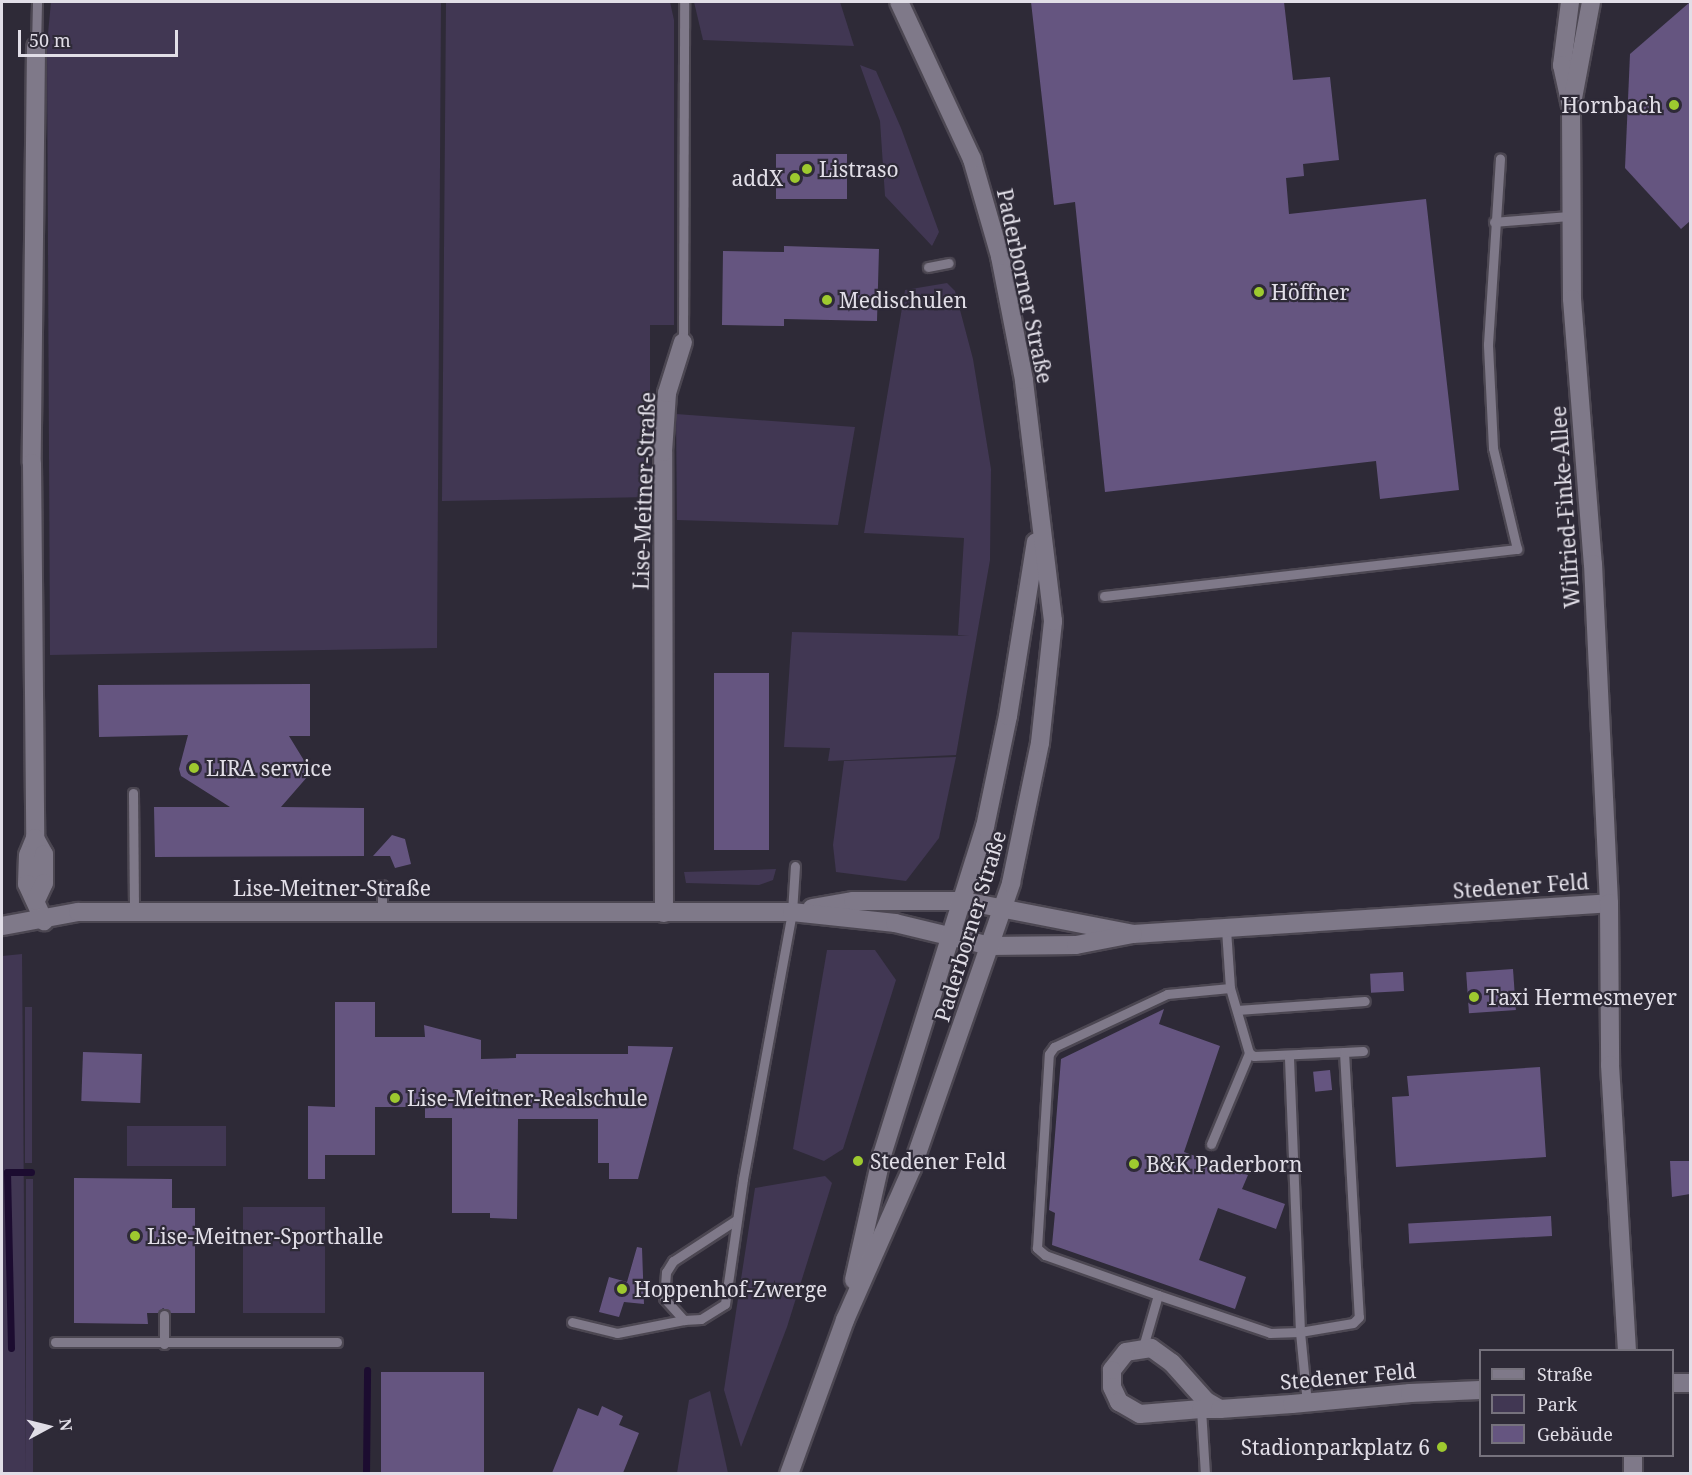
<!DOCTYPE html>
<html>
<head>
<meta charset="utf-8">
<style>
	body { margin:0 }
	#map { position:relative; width:1692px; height:1475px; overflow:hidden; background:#2e2a37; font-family:"Noto Serif",serif }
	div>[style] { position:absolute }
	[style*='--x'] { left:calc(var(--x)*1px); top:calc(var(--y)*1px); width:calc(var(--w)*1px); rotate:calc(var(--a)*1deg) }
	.green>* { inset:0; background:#413753; transform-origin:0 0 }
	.stream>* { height:7px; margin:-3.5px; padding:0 3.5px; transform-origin:3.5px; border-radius:3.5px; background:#1c0c30 }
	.building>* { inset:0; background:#655580; transform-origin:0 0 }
	.roads { filter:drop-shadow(2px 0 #4c4752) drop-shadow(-2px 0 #4c4752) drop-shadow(0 2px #4c4752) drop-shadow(0 -2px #4c4752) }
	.lane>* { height:9px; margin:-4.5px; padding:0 4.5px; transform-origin:4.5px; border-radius:4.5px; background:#7f7989 }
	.street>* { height:18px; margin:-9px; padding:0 9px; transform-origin:9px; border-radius:9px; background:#7f7989 }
	.secondary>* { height:18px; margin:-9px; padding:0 9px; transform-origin:9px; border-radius:9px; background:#7f7989 }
	.dots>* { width:16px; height:16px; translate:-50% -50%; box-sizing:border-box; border:3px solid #2e2a37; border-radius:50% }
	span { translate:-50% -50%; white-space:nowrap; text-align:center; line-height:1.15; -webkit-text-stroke:4.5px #2e2a37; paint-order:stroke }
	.poi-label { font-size:21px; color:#e1dee7 }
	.right { translate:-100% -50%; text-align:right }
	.left { translate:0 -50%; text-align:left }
	.street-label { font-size:21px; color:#e1dee7 }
	.frame { position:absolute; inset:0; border:3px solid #e1dee7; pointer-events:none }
	.legend { position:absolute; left:1479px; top:1349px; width:195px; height:108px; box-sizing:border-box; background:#2e2a37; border:2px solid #76727d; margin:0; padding:8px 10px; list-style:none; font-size:18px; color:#e1dee7 }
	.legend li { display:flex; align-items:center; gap:12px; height:30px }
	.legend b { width:30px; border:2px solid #76727d }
	.north { position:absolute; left:18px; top:1397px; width:60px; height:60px; -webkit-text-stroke:4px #2e2a37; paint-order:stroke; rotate:83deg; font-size:16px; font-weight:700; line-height:24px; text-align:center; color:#e1dee7 }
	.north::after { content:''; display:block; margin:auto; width:21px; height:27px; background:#e1dee7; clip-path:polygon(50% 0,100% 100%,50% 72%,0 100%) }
	.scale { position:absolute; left:18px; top:30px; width:160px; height:27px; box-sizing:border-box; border:3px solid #e1dee7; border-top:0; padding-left:8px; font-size:18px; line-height:21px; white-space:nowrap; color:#e1dee7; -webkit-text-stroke:4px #2e2a37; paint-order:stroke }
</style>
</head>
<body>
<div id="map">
	<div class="green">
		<i style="clip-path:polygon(51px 2px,441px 2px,437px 648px,50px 655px,47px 44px)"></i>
		<i style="clip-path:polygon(446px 2px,670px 2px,674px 20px,674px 325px,650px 325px,650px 497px,442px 501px)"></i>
		<i style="clip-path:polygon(694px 2px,840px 2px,854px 46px,703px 40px)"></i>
		<i style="clip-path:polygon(860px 65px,876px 71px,901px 128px,939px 232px,932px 246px,885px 196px,880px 121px)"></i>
		<i style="clip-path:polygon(947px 283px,955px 291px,973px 359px,991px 469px,990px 560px,956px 755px,828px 761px,830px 748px,784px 747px,792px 632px,969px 636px,958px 635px,964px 538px,864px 533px,905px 290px)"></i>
		<i style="clip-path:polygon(676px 414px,855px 427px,838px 525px,677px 520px)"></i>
		<i style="clip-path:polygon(956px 757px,939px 838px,906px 881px,836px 872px,833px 845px,844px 761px)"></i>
		<i style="clip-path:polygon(776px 869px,773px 880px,759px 885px,686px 883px,684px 872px)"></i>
		<i style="clip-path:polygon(827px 950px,875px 950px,896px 980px,843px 1149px,824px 1161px,793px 1149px)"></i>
		<i style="clip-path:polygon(22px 954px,26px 1473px,2px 1473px,2px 956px)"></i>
		<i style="left:25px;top:1007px;width:7px;height:156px"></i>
		<i style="left:226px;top:1126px;width:40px;height:99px;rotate:90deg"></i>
		<i style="clip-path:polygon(825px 1176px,832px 1183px,787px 1327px,741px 1447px,724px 1390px,755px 1188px)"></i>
		<i style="left:26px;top:1179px;width:7px;height:294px"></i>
		<i style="left:243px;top:1207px;width:82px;height:106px"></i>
		<i style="clip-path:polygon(710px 1391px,728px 1473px,677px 1473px,689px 1400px)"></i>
	</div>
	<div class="stream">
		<i style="--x:11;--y:1348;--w:176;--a:-91.3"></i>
		<i style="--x:7;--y:1172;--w:24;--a:0"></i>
		<i style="--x:366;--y:1474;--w:104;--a:-89.4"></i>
	</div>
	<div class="building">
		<i style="clip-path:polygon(1031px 2px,1284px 2px,1293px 80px,1330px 77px,1339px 160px,1303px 164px,1304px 176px,1286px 178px,1289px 214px,1426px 199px,1459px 490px,1380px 499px,1376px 461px,1105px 492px,1075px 202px,1054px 205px)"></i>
		<i style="clip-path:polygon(1690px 2px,1690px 221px,1681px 229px,1625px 168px,1630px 54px)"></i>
		<i style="left:776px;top:154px;width:71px;height:45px"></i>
		<i style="clip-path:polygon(784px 246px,879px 249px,877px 321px,784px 319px,784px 326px,722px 325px,723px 251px,784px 252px)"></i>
		<i style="left:769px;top:673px;width:177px;height:55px;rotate:90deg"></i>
		<i style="clip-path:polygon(310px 684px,310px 736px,289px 736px,308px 767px,308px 776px,281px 807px,364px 808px,364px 856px,155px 857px,154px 807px,230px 807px,181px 776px,179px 769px,188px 735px,99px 737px,98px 685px)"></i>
		<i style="clip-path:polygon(392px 835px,405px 839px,411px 864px,395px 868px,390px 856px,373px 856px)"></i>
		<i style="left:1513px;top:969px;width:41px;height:47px;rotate:86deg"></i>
		<i style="left:1403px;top:972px;width:19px;height:33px;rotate:87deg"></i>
		<i style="clip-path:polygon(335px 1002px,375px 1002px,375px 1037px,425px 1037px,424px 1025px,481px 1040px,481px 1059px,516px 1058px,516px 1054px,628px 1054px,628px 1046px,673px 1047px,638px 1179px,609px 1179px,609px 1163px,598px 1163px,598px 1119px,518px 1119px,517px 1219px,490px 1218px,490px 1213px,452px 1213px,452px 1118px,425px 1118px,425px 1107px,375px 1107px,375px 1155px,325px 1155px,325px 1179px,308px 1179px,308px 1106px,335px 1107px)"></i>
		<i style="clip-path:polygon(1164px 1009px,1159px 1024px,1220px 1046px,1184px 1152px,1248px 1175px,1242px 1189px,1285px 1204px,1276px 1229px,1218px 1208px,1199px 1260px,1246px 1277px,1235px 1309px,1052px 1245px,1055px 1213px,1049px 1210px,1061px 1059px)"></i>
		<i style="left:83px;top:1052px;width:59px;height:49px;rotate:2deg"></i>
		<i style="clip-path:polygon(1540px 1067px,1546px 1157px,1396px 1167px,1392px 1097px,1409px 1096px,1407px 1076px)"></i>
		<i style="left:1330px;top:1070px;width:20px;height:17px;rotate:84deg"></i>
		<i style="clip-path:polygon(1670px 1161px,1690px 1161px,1690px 1194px,1672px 1197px)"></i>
		<i style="clip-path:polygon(74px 1178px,172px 1179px,172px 1208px,195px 1208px,195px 1313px,170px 1313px,163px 1308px,158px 1313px,147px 1313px,148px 1324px,74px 1323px)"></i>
		<i style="left:1551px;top:1216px;width:20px;height:143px;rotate:87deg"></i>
		<i style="clip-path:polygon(637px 1247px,642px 1248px,644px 1304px,624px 1302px,619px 1317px,599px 1312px,609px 1277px,627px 1282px)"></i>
		<i style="left:381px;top:1372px;width:103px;height:101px"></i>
		<i style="clip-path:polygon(602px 1406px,623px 1416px,619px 1425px,639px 1433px,623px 1473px,552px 1473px,578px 1408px,598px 1416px)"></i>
	</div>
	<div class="roads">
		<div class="lane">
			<i style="--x:36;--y:47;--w:45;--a:-88.7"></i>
			<i style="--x:1494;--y:222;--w:77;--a:-4.5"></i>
			<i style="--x:928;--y:267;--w:21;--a:-11"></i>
			<i style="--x:683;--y:342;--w:340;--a:-89.8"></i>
			<i style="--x:1104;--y:596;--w:416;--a:-6.5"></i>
			<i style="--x:1517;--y:549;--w:104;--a:-103.4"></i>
			<i style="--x:1493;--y:448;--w:104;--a:-92.8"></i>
			<i style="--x:1488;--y:344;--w:186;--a:-86.3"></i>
			<i style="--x:133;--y:793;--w:118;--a:89.5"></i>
			<i style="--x:382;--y:911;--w:26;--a:-90"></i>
			<i style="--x:1230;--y:988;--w:68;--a:73.7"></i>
			<i style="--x:1249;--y:1053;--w:6;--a:31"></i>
			<i style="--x:1254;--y:1056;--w:90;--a:-2.5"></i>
			<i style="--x:1344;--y:1052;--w:265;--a:86.8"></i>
			<i style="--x:1359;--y:1317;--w:8;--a:135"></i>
			<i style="--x:1353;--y:1323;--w:54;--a:170.4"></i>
			<i style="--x:1300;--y:1332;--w:276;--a:-92.3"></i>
			<i style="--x:1237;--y:1010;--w:128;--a:-4"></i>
			<i style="--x:1344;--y:1052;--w:19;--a:-3"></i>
			<i style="--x:1211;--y:1144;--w:99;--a:-67.3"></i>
			<i style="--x:736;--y:1220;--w:75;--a:146.9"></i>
			<i style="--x:673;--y:1261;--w:13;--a:122"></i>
			<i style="--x:666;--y:1272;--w:26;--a:94"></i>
			<i style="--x:664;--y:1298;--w:30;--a:48"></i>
			<i style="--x:684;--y:1320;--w:17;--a:-3"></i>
			<i style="--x:701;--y:1319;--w:28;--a:-32"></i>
			<i style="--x:725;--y:1304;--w:126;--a:-81.8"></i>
			<i style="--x:743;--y:1179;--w:271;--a:-79.6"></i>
			<i style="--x:792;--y:912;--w:46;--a:-86.3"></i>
			<i style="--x:1158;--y:1295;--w:118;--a:18.7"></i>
			<i style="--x:1270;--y:1333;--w:30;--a:-2"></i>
			<i style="--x:1300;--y:1332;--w:71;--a:84.4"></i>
			<i style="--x:164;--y:1315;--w:29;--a:90"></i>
			<i style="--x:572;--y:1322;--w:46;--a:13.7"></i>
			<i style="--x:617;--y:1333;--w:68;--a:-11"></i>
			<i style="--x:55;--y:1342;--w:282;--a:0"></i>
			<i style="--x:1143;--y:1347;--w:54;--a:-73.9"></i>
			<i style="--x:1158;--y:1295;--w:120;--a:-160.5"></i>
			<i style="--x:1045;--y:1255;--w:11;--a:-139"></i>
			<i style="--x:1037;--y:1248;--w:194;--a:-86.5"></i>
			<i style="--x:1049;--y:1054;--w:9;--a:-54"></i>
			<i style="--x:1054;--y:1047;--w:125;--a:-25.1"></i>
			<i style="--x:1167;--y:994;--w:63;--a:-5.4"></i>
			<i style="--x:1230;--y:988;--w:58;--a:-93.9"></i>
			<i style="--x:1201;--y:1409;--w:65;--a:86.5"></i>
		</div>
		<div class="street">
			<i style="--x:36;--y:47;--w:416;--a:90.6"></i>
			<i style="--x:32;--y:463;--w:375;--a:89.5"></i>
			<i style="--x:35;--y:838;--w:18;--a:112"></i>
			<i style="--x:28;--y:855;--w:29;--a:92"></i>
			<i style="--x:27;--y:884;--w:41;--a:65.3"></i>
			<i style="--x:35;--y:838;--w:18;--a:61"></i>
			<i style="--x:44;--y:854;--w:29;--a:90"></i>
			<i style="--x:44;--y:883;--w:19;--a:115"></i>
			<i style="--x:812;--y:908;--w:42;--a:-9.7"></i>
			<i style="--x:853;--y:901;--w:111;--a:0"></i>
			<i style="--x:964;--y:901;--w:172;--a:11"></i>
			<i style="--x:1133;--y:934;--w:477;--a:-3.7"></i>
			<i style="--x:664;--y:913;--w:461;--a:-90.1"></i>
			<i style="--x:663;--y:452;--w:59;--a:-86.1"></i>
			<i style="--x:667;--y:393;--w:53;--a:-72.6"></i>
			<i style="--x:2;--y:926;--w:77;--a:-10.4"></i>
			<i style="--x:78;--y:912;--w:714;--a:0"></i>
			<i style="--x:792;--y:912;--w:104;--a:6.1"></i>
			<i style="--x:895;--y:923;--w:98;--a:13.6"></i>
			<i style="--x:990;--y:946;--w:86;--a:-0.7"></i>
			<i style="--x:1076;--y:945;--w:58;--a:-10.9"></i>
			<i style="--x:1672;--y:1383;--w:18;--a:0"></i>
			<i style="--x:1220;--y:1409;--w:16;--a:-150"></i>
			<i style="--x:1206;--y:1401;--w:51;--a:-131.8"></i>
			<i style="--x:1172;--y:1363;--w:26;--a:-144"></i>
			<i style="--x:1151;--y:1348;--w:25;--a:171"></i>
			<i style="--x:1126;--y:1352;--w:23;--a:128"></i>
			<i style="--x:1112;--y:1370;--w:17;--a:90"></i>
			<i style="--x:1112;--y:1387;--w:17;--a:65"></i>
			<i style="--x:1119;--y:1402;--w:24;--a:30"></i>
			<i style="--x:1140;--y:1414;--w:61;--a:-4.7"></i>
			<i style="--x:1201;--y:1409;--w:19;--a:0"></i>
			<i style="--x:1220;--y:1409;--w:72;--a:-4"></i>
			<i style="--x:1292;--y:1404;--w:119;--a:-5.3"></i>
			<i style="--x:1410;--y:1393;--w:70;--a:-2.5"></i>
		</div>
		<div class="secondary">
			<i style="--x:1570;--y:2;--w:64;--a:97.2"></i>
			<i style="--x:1562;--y:65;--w:42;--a:77.6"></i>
			<i style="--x:1591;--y:2;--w:109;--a:100.6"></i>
			<i style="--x:1571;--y:109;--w:190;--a:89.7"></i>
			<i style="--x:1572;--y:299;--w:266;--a:85.5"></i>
			<i style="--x:1593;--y:564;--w:339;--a:87.3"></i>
			<i style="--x:1609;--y:903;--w:162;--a:89.6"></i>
			<i style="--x:1610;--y:1065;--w:286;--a:86.6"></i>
			<i style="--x:854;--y:1280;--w:128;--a:-77.4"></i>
			<i style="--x:882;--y:1155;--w:344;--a:-72.6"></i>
			<i style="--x:985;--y:827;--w:113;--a:-78.3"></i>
			<i style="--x:1008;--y:716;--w:176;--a:-80.9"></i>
			<i style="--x:1633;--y:1456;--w:18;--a:90"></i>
			<i style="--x:789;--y:1474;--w:164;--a:-70"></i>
			<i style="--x:845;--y:1320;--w:166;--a:-66.2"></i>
			<i style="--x:912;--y:1168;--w:302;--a:-70.8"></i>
			<i style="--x:1011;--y:883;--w:143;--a:-78.3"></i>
			<i style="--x:1040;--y:743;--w:123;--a:-83.9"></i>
			<i style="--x:1053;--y:621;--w:243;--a:-96.9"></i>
			<i style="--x:1024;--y:380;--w:126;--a:-101"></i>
			<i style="--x:1000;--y:256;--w:101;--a:-106.1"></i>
			<i style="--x:972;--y:159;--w:173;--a:-114.9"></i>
		</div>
	</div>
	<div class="dots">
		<i style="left:1674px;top:105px;background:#9eca2f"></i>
		<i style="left:807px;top:169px;background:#9eca2f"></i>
		<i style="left:795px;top:178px;background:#9eca2f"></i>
		<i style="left:1259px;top:292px;background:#9eca2f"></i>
		<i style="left:827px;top:300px;background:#9eca2f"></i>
		<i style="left:194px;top:768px;background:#9eca2f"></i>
		<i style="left:1474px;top:997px;background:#9eca2f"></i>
		<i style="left:395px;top:1098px;background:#9eca2f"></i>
		<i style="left:858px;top:1161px;background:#9eca2f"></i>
		<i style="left:1134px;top:1164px;background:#9eca2f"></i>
		<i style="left:135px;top:1236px;background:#9eca2f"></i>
		<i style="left:622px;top:1289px;background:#9eca2f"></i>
		<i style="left:1442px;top:1447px;background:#9eca2f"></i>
	</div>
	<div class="poi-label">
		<span class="right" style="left:1662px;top:105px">Hornbach</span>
		<span class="left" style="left:819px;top:169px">Listraso</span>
		<span class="right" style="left:783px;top:178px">addX</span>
		<span class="left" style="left:1271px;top:292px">Höffner</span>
		<span class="left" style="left:839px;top:300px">Medischulen</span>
		<span class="left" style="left:206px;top:768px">LIRA service</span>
		<span class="left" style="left:1486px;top:997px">Taxi Hermesmeyer</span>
		<span class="left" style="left:407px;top:1098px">Lise-Meitner-Realschule</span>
		<span class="left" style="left:870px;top:1161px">Stedener Feld</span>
		<span class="left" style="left:1146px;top:1164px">B&amp;K Paderborn</span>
		<span class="left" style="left:147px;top:1236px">Lise-Meitner-Sporthalle</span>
		<span class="left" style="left:634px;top:1289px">Hoppenhof-Zwerge</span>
		<span class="right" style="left:1430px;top:1447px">Stadionparkplatz 6</span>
	</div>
	<div class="street-label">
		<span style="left:1025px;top:286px;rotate:78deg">Paderborner Straße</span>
		<span style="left:644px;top:491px;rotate:-88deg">Lise-Meitner-Straße</span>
		<span style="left:1565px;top:507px;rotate:-94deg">Wilfried-Finke-Allee</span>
		<span style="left:1521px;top:886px;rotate:-4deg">Stedener Feld</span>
		<span style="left:332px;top:888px">Lise-Meitner-Straße</span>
		<span style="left:970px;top:926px;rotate:-73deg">Paderborner Straße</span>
		<span style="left:1348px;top:1376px;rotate:-5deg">Stedener Feld</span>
	</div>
	<div class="frame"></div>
	<ul class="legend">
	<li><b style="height:8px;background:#7f7989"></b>Straße</li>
	<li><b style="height:16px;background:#413753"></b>Park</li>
	<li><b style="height:16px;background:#655580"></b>Gebäude</li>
	</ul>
	<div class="north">N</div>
	<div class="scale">50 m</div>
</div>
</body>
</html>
